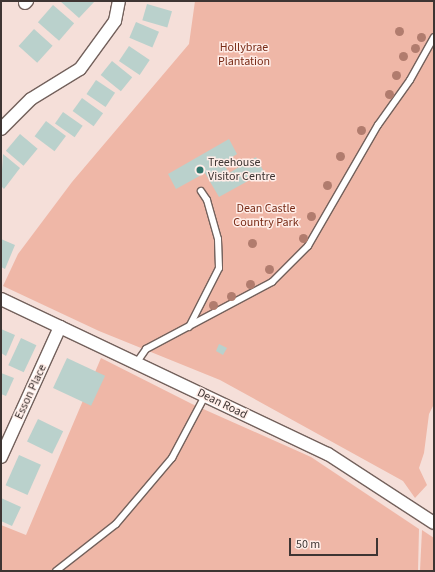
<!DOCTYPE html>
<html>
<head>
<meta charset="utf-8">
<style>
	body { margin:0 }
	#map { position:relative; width:435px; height:572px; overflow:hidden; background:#f5dfd9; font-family:"Source Sans 3",sans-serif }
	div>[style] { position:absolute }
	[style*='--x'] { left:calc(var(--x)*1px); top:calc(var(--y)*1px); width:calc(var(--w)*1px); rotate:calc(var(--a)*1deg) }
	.green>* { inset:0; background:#efb7a7 }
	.building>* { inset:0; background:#bad1cc; transform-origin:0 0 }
	.roads { filter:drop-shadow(1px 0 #73615c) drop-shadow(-1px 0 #73615c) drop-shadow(0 1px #73615c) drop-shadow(0 -1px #73615c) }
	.service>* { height:6px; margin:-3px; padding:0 3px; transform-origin:3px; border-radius:3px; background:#fff }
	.minor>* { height:12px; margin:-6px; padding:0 6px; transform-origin:6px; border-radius:6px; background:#fff }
	.trees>* { width:9px; height:9px; margin:-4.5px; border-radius:50%; background:#b17c6e }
	.dots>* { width:11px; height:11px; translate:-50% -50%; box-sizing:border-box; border:2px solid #ffede8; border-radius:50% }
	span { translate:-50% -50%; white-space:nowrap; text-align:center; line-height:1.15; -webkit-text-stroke:3px #ffede8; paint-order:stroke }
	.park-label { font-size:12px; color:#792b16 }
	.poi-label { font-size:12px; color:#3e3533 }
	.left { translate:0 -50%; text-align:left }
	.street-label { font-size:12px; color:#3e3533 }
	.frame { position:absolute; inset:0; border:2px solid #3e3533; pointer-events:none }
	.scale { position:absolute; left:289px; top:538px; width:89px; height:18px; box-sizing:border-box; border:2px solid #3e3533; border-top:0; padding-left:5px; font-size:12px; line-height:14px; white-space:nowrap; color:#3e3533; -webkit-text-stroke:3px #ffede8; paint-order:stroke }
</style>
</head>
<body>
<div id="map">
	<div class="green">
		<i style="clip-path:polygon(195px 1px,434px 1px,434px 404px,429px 414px,424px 453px,419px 468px,427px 485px,415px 498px,403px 481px,220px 380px,99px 331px,3px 286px,18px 254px,72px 182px,189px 44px)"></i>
		<i style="clip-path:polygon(101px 358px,192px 404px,311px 457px,419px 529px,418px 571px,1px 571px,1px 525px,26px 535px)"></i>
		<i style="clip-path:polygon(422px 530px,434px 538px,434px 571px,420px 571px)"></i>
	</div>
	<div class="building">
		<i style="clip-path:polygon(60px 1px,95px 1px,79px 18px)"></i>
		<i style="left:147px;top:4px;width:26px;height:17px;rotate:16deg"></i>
		<i style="left:53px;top:5px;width:28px;height:23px;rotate:41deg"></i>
		<i style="left:136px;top:22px;width:25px;height:17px;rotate:23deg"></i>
		<i style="left:34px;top:29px;width:25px;height:23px;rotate:42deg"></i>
		<i style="left:129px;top:46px;width:25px;height:18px;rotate:34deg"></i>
		<i style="left:112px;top:61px;width:26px;height:18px;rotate:39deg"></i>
		<i style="left:96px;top:80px;width:23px;height:17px;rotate:34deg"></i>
		<i style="left:82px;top:98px;width:26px;height:16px;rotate:36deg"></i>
		<i style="left:63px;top:112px;width:24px;height:14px;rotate:35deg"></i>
		<i style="left:46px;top:121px;width:25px;height:19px;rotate:37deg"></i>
		<i style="left:20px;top:134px;width:23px;height:22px;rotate:40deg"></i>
		<i style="clip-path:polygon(229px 139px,237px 154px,223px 163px,229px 173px,256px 157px,264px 172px,219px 197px,205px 173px,176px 189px,168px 174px)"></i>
		<i style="clip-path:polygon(3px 154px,20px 168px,4px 189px,1px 186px)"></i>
		<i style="clip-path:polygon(1px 239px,15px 245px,5px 269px,1px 267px)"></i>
		<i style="clip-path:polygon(1px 329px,15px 335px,6px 356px,1px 353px)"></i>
		<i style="left:21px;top:338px;width:17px;height:30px;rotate:25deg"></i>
		<i style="clip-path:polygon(219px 344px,227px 348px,223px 355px,216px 351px)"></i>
		<i style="left:67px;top:358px;width:42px;height:33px;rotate:25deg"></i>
		<i style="clip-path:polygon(1px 373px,14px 378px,6px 396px,1px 394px)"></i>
		<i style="left:38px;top:419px;width:28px;height:25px;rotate:26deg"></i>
		<i style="left:19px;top:455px;width:24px;height:33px;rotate:24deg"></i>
		<i style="clip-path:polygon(1px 498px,21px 507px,12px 526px,1px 521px)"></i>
	</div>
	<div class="roads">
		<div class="service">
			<i style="--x:189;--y:327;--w:66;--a:-63"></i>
			<i style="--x:219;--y:268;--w:29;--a:-92"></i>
			<i style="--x:218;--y:239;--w:41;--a:-105.8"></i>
			<i style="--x:207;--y:200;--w:11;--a:-124"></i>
			<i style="--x:137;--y:362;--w:16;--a:-55"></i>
			<i style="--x:146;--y:349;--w:143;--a:-28"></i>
			<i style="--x:272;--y:282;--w:51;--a:-45"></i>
			<i style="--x:308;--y:246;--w:140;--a:-60"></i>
			<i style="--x:378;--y:125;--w:55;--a:-54.6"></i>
			<i style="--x:410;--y:80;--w:49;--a:-60.8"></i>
			<i style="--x:56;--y:571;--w:76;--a:-38.1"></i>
			<i style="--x:116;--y:524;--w:87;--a:-49.7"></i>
			<i style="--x:172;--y:458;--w:70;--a:-62"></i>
		</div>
		<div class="minor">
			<i style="--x:25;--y:3;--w:3;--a:-45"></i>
			<i style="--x:1;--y:129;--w:42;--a:-45"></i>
			<i style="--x:31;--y:99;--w:57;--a:-31.5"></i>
			<i style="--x:80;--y:69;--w:59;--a:-53.9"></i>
			<i style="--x:115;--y:21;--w:20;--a:-79"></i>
			<i style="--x:1;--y:299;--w:362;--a:25.4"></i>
			<i style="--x:328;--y:454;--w:126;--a:33.1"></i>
			<i style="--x:1;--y:457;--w:143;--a:-65.6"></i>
		</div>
	</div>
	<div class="trees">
		<i style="left:399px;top:31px"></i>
		<i style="left:421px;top:37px"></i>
		<i style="left:415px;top:48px"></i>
		<i style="left:403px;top:56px"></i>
		<i style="left:396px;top:75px"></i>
		<i style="left:389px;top:94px"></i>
		<i style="left:361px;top:130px"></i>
		<i style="left:340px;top:156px"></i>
		<i style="left:327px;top:185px"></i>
		<i style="left:311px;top:216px"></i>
		<i style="left:303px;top:238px"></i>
		<i style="left:252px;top:243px"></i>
		<i style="left:269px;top:269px"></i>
		<i style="left:250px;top:284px"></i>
		<i style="left:231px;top:296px"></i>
		<i style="left:213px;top:305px"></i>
	</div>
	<div class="dots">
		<i style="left:200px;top:170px;background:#30776d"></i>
	</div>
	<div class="park-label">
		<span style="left:244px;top:55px">Hollybrae<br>Plantation</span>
		<span style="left:266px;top:216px">Dean Castle<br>Country Park</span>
	</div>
	<div class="poi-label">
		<span class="left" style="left:208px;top:170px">Treehouse<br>Visitor Centre</span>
	</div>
	<div class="street-label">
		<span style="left:31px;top:392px;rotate:-65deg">Esson Place</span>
		<span style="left:222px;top:404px;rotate:26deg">Dean Road</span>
	</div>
	<div class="frame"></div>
	<div class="scale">50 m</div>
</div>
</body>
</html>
